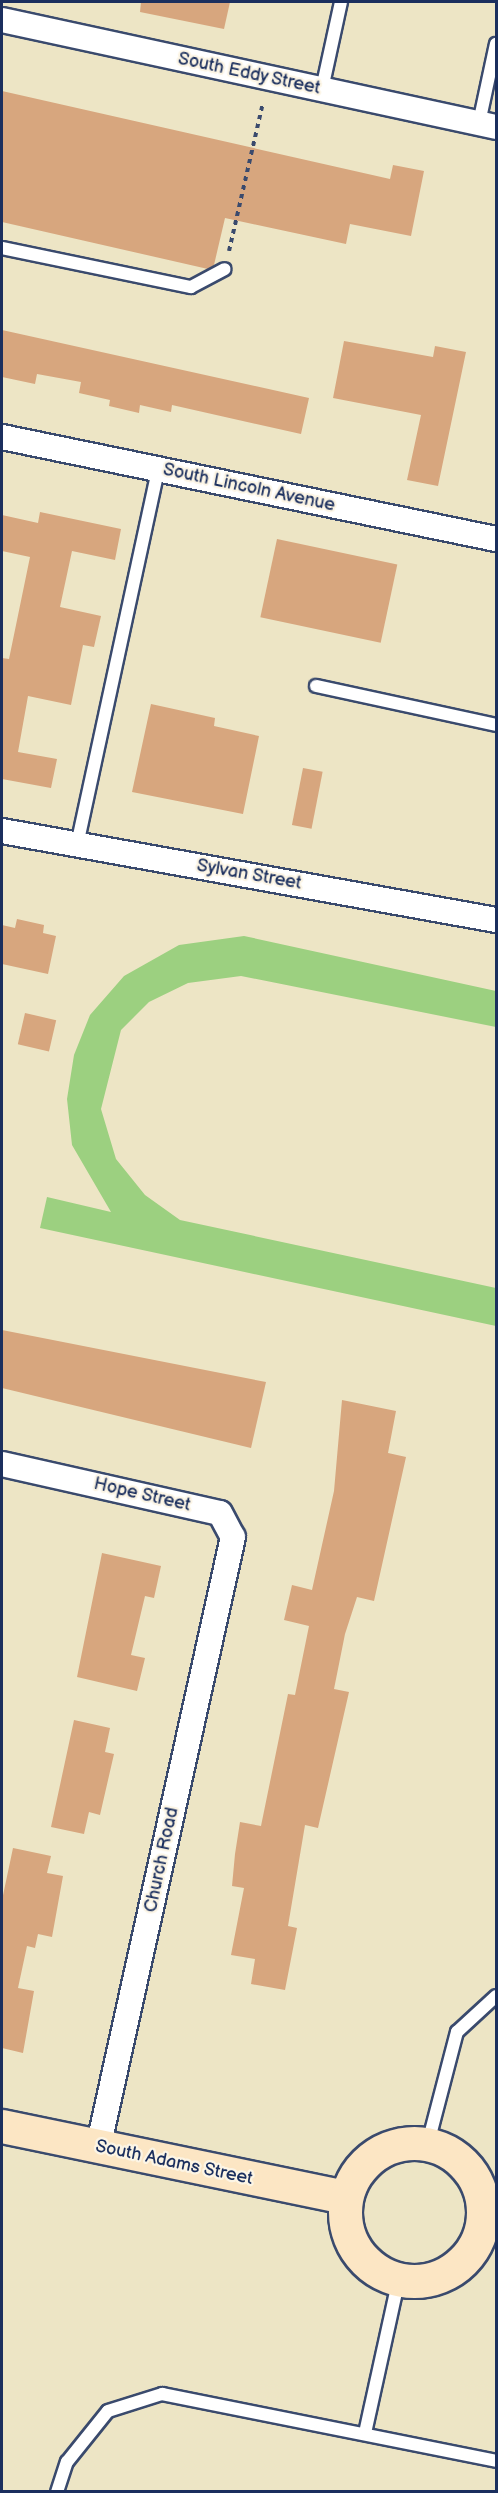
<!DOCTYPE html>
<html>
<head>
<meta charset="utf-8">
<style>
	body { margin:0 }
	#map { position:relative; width:498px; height:2493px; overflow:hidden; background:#ede5c5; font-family:"Balsamiq Sans",sans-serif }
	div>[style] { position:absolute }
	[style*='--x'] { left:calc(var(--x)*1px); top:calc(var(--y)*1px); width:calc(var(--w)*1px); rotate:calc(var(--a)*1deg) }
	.green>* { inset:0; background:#9cd080 }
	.building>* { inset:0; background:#d7a67e; transform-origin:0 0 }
	.path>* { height:4px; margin-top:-2px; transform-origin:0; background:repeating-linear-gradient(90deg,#3a4a6d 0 4.5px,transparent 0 9px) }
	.roads { filter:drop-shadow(2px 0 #3a4a6d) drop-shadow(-2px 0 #3a4a6d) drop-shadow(0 2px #3a4a6d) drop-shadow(0 -2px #3a4a6d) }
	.lane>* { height:12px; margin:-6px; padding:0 6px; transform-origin:6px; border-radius:6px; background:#fff }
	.street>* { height:24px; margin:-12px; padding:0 12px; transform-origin:12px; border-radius:12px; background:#fff }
	.secondary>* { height:33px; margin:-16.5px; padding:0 16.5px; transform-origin:16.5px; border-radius:16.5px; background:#fce6c4 }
	.secondary>.ring { margin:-16.5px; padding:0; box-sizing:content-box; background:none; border:33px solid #fce6c4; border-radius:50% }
	span { translate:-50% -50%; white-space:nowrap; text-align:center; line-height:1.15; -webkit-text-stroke:4.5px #fcf5e5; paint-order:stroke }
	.street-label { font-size:18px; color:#1b2f5e }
	.frame { position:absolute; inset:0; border:3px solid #1b2f5e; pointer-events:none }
</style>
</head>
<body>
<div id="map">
	<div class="green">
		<i style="clip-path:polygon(244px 936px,496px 991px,496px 1027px,241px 976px,188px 983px,149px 1002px,121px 1030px,101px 1109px,116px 1159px,145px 1195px,180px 1220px,496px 1288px,496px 1326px,40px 1228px,47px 1197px,111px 1212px,72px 1145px,67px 1099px,74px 1055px,90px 1015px,124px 976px,179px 945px)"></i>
	</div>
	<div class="building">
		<i style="clip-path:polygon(141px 2px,230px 2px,224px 29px,140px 12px)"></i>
		<i style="clip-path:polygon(2px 91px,390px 179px,393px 165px,424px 171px,411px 236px,350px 224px,346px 244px,225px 218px,214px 265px,208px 269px,2px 222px)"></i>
		<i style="clip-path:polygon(2px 330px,309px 398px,301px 434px,172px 405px,171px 412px,140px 405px,139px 413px,109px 406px,110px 400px,79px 393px,81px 382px,37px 374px,35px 384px,2px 377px)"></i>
		<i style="clip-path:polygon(344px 341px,433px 357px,435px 346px,466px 352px,438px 486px,407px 480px,421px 415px,333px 398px)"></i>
		<i style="clip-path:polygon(40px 512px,121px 529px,115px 560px,72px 551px,60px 607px,101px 616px,94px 647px,83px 645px,71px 705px,28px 696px,18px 752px,57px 759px,51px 788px,2px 779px,2px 658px,9px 659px,30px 557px,2px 551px,2px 515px,38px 523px)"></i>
		<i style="left:277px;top:539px;width:123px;height:80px;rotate:12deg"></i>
		<i style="clip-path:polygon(151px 704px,215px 718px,214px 726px,259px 736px,243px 814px,132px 792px)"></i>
		<i style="left:303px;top:768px;width:20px;height:58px;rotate:11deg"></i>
		<i style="clip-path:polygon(17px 919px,44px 925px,43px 933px,56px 936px,48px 974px,2px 964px,2px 925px,15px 928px)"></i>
		<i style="left:25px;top:1013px;width:32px;height:32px;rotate:13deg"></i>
		<i style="clip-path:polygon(2px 1330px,266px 1382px,251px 1448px,2px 1388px)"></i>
		<i style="clip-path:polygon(342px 1400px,396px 1411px,388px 1453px,406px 1457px,374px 1601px,357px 1597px,345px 1634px,334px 1689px,349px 1692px,318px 1828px,305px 1825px,288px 1926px,297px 1928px,285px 1990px,251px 1984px,255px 1959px,231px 1955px,244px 1888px,232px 1886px,235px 1854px,240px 1822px,261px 1826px,288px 1694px,295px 1695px,309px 1626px,284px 1620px,292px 1585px,312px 1590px,334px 1491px)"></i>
		<i style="clip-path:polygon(102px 1553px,161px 1566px,154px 1598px,145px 1596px,131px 1655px,145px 1658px,137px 1691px,77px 1677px)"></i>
		<i style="clip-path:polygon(74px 1720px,110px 1728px,105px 1752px,114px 1754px,100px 1815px,89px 1812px,84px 1834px,51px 1827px)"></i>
		<i style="clip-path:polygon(13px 1848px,51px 1856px,47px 1873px,63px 1876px,52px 1937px,38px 1934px,35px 1948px,27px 1946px,18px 1988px,34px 1991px,23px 2053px,2px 2048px,2px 1900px)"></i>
	</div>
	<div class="path">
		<i style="--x:229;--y:251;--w:152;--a:-77.1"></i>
	</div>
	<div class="roads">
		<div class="lane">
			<i style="--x:322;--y:89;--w:89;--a:-77.7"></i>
			<i style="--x:479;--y:123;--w:81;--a:-77.9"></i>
			<i style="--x:2;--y:248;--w:193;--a:11.7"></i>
			<i style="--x:191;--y:287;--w:38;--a:-28"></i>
			<i style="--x:316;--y:686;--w:184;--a:12.2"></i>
			<i style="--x:77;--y:845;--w:385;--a:-77.8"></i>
			<i style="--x:428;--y:2143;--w:115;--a:-75.4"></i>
			<i style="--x:457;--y:2032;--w:53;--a:-42.7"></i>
			<i style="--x:365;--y:2433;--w:159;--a:-77.6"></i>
			<i style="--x:57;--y:2492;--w:32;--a:-72"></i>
			<i style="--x:67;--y:2462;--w:65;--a:-51.2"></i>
			<i style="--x:108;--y:2411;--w:57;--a:-17.5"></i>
			<i style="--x:162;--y:2394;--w:341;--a:11.3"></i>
		</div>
		<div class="street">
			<i style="--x:2;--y:20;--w:505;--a:12.22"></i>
			<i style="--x:2;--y:437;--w:504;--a:11.67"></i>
			<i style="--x:2;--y:831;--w:502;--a:10.21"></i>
			<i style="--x:2;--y:1464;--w:223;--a:12.7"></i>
			<i style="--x:220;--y:1513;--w:27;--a:62"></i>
			<i style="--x:233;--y:1537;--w:626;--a:102.46"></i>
		</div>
		<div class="secondary">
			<i style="--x:2;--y:2126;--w:351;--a:11.7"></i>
			<i class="ring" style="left:345px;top:2143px;width:105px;height:105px"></i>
		</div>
	</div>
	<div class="street-label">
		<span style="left:249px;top:74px;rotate:12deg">South Eddy Street</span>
		<span style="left:249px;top:488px;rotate:12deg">South Lincoln Avenue</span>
		<span style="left:249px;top:875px;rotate:10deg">Sylvan Street</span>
		<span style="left:142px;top:1495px;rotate:13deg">Hope Street</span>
		<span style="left:162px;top:1860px;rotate:-78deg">Church Road</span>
		<span style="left:174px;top:2163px;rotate:12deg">South Adams Street</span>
	</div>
	<div class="frame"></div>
</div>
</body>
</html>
